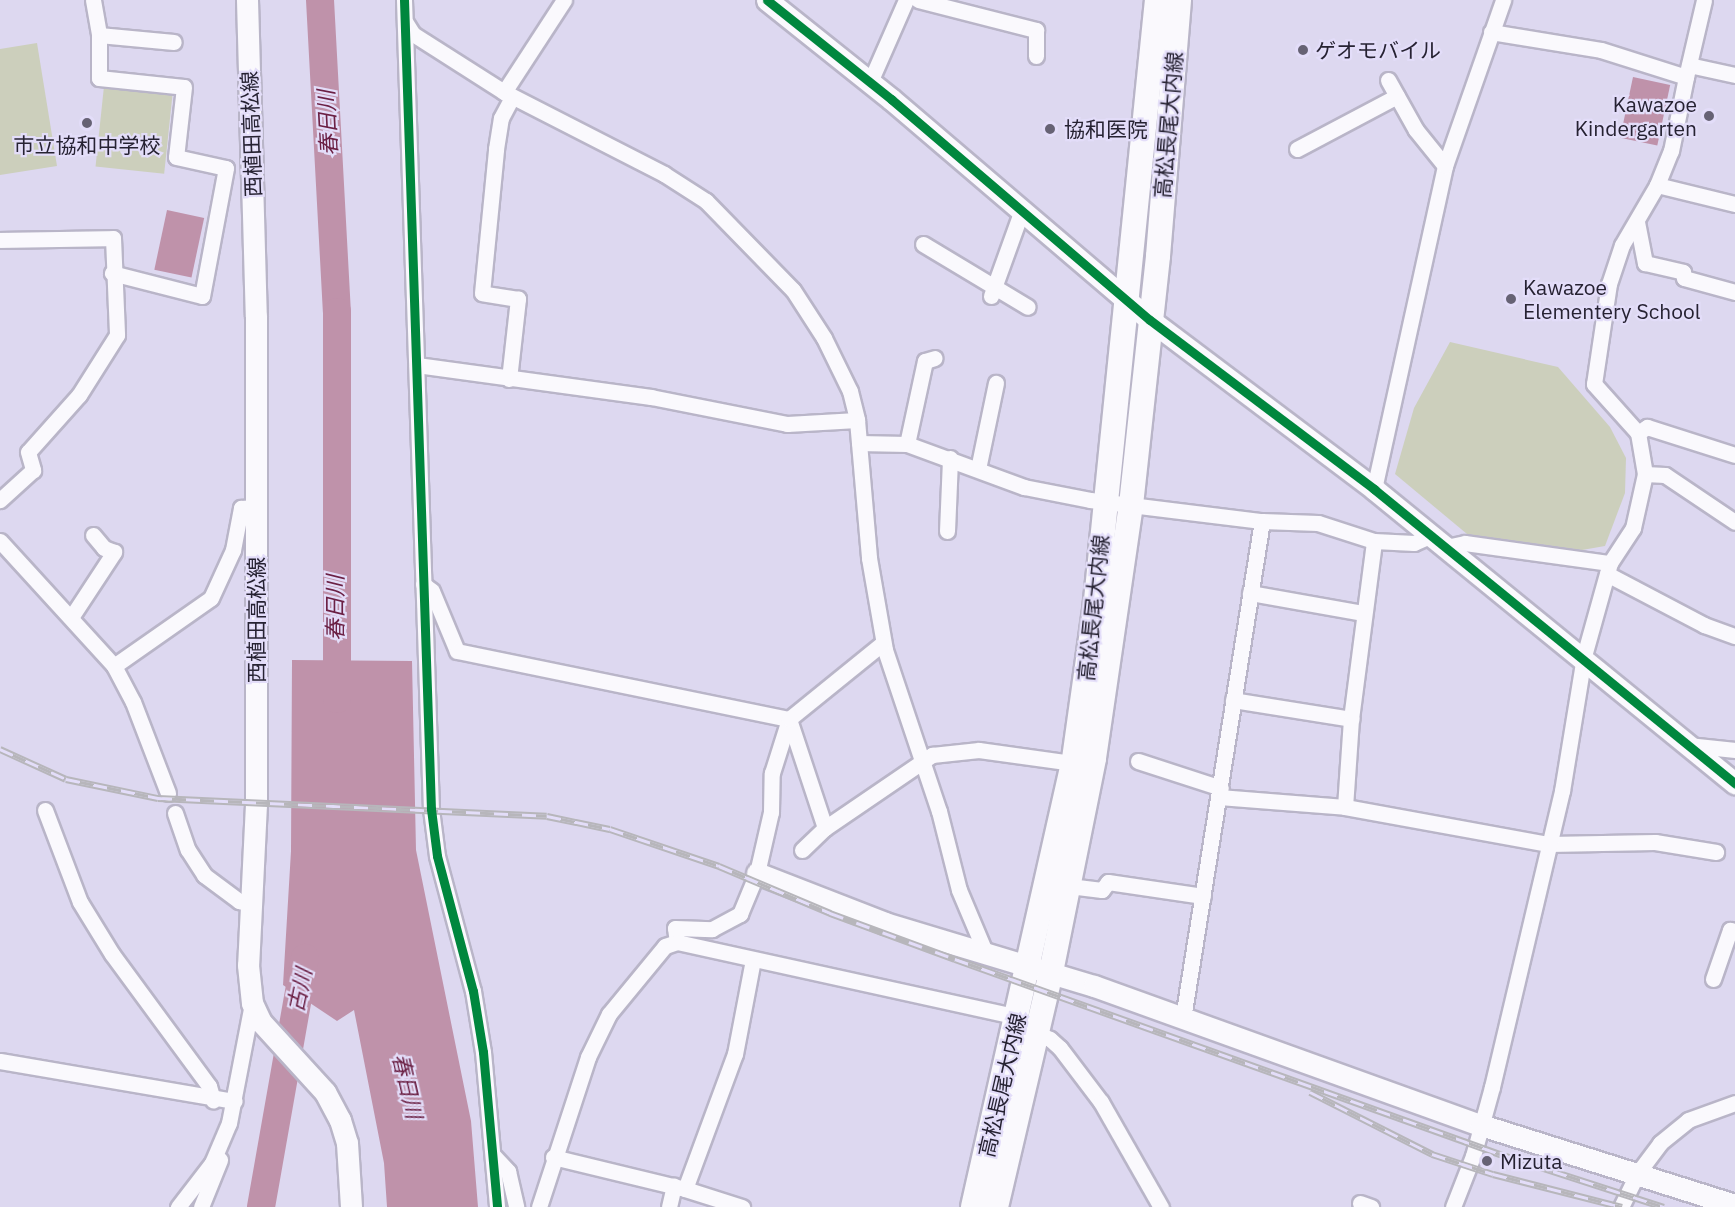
<!DOCTYPE html>
<html>
<head>
<meta charset="utf-8">
<style>
	body { margin:0 }
	#map { position:relative; width:1735px; height:1207px; overflow:hidden; background:#ddd8f0; font-family:"IBM Plex Sans","Noto Sans JP",sans-serif }
	div>[style] { position:absolute }
	[style*='--x'] { left:calc(var(--x)*1px); top:calc(var(--y)*1px); width:calc(var(--w)*1px); rotate:calc(var(--a)*1deg) }
	.green>* { inset:0; background:#cccfbc; transform-origin:0 0 }
	.water>* { inset:0; background:#bf92aa; transform-origin:0 0 }
	.river>* { height:28px; margin:-14px; padding:0 14px; transform-origin:14px; border-radius:14px; background:#bf92aa }
	.roads { filter:drop-shadow(2px 0 #b9b5c8) drop-shadow(-2px 0 #b9b5c8) drop-shadow(0 2px #b9b5c8) drop-shadow(0 -2px #b9b5c8) }
	.street>* { height:15px; margin:-7.5px; padding:0 7.5px; transform-origin:7.5px; border-radius:7.5px; background:#faf9fd }
	.secondary>* { height:21px; margin:-10.5px; padding:0 10.5px; transform-origin:10.5px; border-radius:10.5px; background:#faf9fd }
	.primary>* { height:24px; margin:-12px; padding:0 12px; transform-origin:12px; border-radius:12px; background:#faf9fd }
	.rail>* { height:7px; margin-top:-3.5px; transform-origin:0; background:repeating-linear-gradient(90deg,#e3ddf9 0 14px,#b7b6bb 0 28px); box-sizing:border-box; border-block:2px solid #b7b6bb }
	.cycleway>* { height:9px; margin:-4.5px; padding:0 4.5px; transform-origin:4.5px; border-radius:4.5px; background:#00873e }
	.dots>* { width:16px; height:16px; translate:-50% -50%; box-sizing:border-box; border:3px solid #e3ddf9; border-radius:50% }
	span { translate:-50% -50%; white-space:nowrap; text-align:center; line-height:1.15; -webkit-text-stroke:4.5px #e3ddf9; paint-order:stroke }
	.poi-label { font-size:21px; color:#262232 }
	.left { translate:0 -50%; text-align:left }
	.right { translate:-100% -50%; text-align:right }
	.street-label { font-size:21px; color:#262232 }
	.water-label { font-size:22px; color:#6b2044; font-style:italic }
</style>
</head>
<body>
<div id="map">
	<div class="green">
		<i style="clip-path:polygon(37px 43px,57px 166px,0 175px,0 49px)"></i>
		<i style="left:104px;top:86px;width:69px;height:81px;rotate:6deg"></i>
		<i style="clip-path:polygon(1450px 342px,1558px 367px,1610px 427px,1626px 458px,1625px 493px,1605px 546px,1582px 550px,1467px 534px,1395px 474px,1414px 408px)"></i>
	</div>
	<div class="water">
		<i style="left:1633px;top:77px;width:38px;height:62px;rotate:12deg"></i>
		<i style="left:167px;top:210px;width:38px;height:61px;rotate:12deg"></i>
		<i style="clip-path:polygon(292px 660px,412px 661px,416px 850px,471px 1121px,478px 1207px,387px 1207px,384px 1163px,354px 1010px,337px 1021px,283px 985px,291px 851px)"></i>
	</div>
	<div class="river">
		<i style="--x:320;--y:0;--w:312;--a:86.9"></i>
		<i style="--x:337;--y:312;--w:387;--a:90"></i>
		<i style="--x:261;--y:1207;--w:253;--a:-80"></i>
	</div>
	<div class="roads">
		<div class="street">
			<i style="--x:93;--y:0;--w:36;--a:80"></i>
			<i style="--x:99;--y:35;--w:43;--a:90"></i>
			<i style="--x:99;--y:78;--w:85;--a:6"></i>
			<i style="--x:184;--y:87;--w:70;--a:96.5"></i>
			<i style="--x:176;--y:157;--w:51;--a:12.4"></i>
			<i style="--x:226;--y:168;--w:130;--a:100.6"></i>
			<i style="--x:202;--y:296;--w:93;--a:-165.7"></i>
			<i style="--x:404;--y:0;--w:809;--a:88.09"></i>
			<i style="--x:431;--y:809;--w:47;--a:82.7"></i>
			<i style="--x:437;--y:856;--w:140;--a:75.1"></i>
			<i style="--x:473;--y:991;--w:62;--a:80.7"></i>
			<i style="--x:483;--y:1052;--w:156;--a:84.8"></i>
			<i style="--x:918;--y:0;--w:122;--a:14.3"></i>
			<i style="--x:1036;--y:30;--w:26;--a:90"></i>
			<i style="--x:406;--y:23;--w:13;--a:58"></i>
			<i style="--x:413;--y:34;--w:108;--a:32.5"></i>
			<i style="--x:504;--y:92;--w:180;--a:27.1"></i>
			<i style="--x:664;--y:174;--w:50;--a:32.7"></i>
			<i style="--x:706;--y:201;--w:124;--a:45.7"></i>
			<i style="--x:793;--y:290;--w:57;--a:57.1"></i>
			<i style="--x:824;--y:338;--w:59;--a:63.9"></i>
			<i style="--x:850;--y:391;--w:30;--a:76"></i>
			<i style="--x:857;--y:420;--w:139;--a:85"></i>
			<i style="--x:869;--y:558;--w:93;--a:80.1"></i>
			<i style="--x:885;--y:650;--w:170;--a:71.5"></i>
			<i style="--x:939;--y:811;--w:81;--a:75.8"></i>
			<i style="--x:959;--y:890;--w:69;--a:67.1"></i>
			<i style="--x:1491;--y:32;--w:111;--a:9.3"></i>
			<i style="--x:1601;--y:50;--w:89;--a:17.6"></i>
			<i style="--x:1686;--y:77;--w:79;--a:-76.8"></i>
			<i style="--x:99;--y:35;--w:75;--a:5.3"></i>
			<i style="--x:1689;--y:65;--w:47;--a:12.3"></i>
			<i style="--x:1388;--y:80;--w:57;--a:60.8"></i>
			<i style="--x:1416;--y:130;--w:46;--a:51.1"></i>
			<i style="--x:870;--y:82;--w:90;--a:-66.3"></i>
			<i style="--x:504;--y:92;--w:110;--a:-56.9"></i>
			<i style="--x:1297;--y:149;--w:113;--a:-27.9"></i>
			<i style="--x:1657;--y:185;--w:80;--a:13.7"></i>
			<i style="--x:1637;--y:222;--w:42;--a:79"></i>
			<i style="--x:1645;--y:263;--w:39;--a:13"></i>
			<i style="--x:1683;--y:272;--w:6;--a:81"></i>
			<i style="--x:1684;--y:278;--w:53;--a:15.4"></i>
			<i style="--x:0;--y:240;--w:113;--a:-1"></i>
			<i style="--x:113;--y:238;--w:97;--a:87.6"></i>
			<i style="--x:117;--y:335;--w:71;--a:122.3"></i>
			<i style="--x:79;--y:395;--w:76;--a:131.8"></i>
			<i style="--x:28;--y:452;--w:19;--a:74"></i>
			<i style="--x:33;--y:470;--w:45;--a:137.7"></i>
			<i style="--x:923;--y:244;--w:122;--a:31"></i>
			<i style="--x:991;--y:296;--w:91;--a:-70.2"></i>
			<i style="--x:417;--y:365;--w:236;--a:7.8"></i>
			<i style="--x:651;--y:397;--w:139;--a:11.2"></i>
			<i style="--x:787;--y:424;--w:70;--a:-3.3"></i>
			<i style="--x:509;--y:379;--w:81;--a:-83.6"></i>
			<i style="--x:518;--y:299;--w:36;--a:-171"></i>
			<i style="--x:482;--y:293;--w:145;--a:-84.4"></i>
			<i style="--x:496;--y:149;--w:31;--a:-81"></i>
			<i style="--x:501;--y:118;--w:24;--a:-62"></i>
			<i style="--x:1638;--y:433;--w:11;--a:-34"></i>
			<i style="--x:1647;--y:427;--w:92;--a:17.7"></i>
			<i style="--x:859;--y:443;--w:48;--a:1.2"></i>
			<i style="--x:907;--y:444;--w:125;--a:20.2"></i>
			<i style="--x:1024;--y:487;--w:67;--a:11.1"></i>
			<i style="--x:1090;--y:500;--w:173;--a:7"></i>
			<i style="--x:1262;--y:521;--w:56;--a:2"></i>
			<i style="--x:1318;--y:523;--w:59;--a:17.8"></i>
			<i style="--x:1374;--y:541;--w:40;--a:2.9"></i>
			<i style="--x:1414;--y:543;--w:20;--a:-24"></i>
			<i style="--x:907;--y:444;--w:85;--a:-77.8"></i>
			<i style="--x:925;--y:361;--w:10;--a:-17"></i>
			<i style="--x:978;--y:469;--w:88;--a:-78.2"></i>
			<i style="--x:1645;--y:474;--w:20;--a:3"></i>
			<i style="--x:1665;--y:475;--w:84;--a:33.9"></i>
			<i style="--x:1374;--y:489;--w:331;--a:-77.6"></i>
			<i style="--x:1445;--y:166;--w:176;--a:-70.7"></i>
			<i style="--x:947;--y:531;--w:73;--a:-87.6"></i>
			<i style="--x:0;--y:541;--w:169;--a:47.6"></i>
			<i style="--x:1446;--y:547;--w:19;--a:-12"></i>
			<i style="--x:1465;--y:543;--w:146;--a:7.9"></i>
			<i style="--x:1607;--y:574;--w:110;--a:27.7"></i>
			<i style="--x:1704;--y:625;--w:33;--a:20"></i>
			<i style="--x:423;--y:584;--w:11;--a:38"></i>
			<i style="--x:432;--y:591;--w:65;--a:67.4"></i>
			<i style="--x:457;--y:651;--w:339;--a:11.6"></i>
			<i style="--x:789;--y:719;--w:115;--a:71.7"></i>
			<i style="--x:1250;--y:593;--w:115;--a:10"></i>
			<i style="--x:72;--y:616;--w:77;--a:-56.7"></i>
			<i style="--x:114;--y:552;--w:11;--a:-158"></i>
			<i style="--x:104;--y:548;--w:17;--a:-130"></i>
			<i style="--x:1233;--y:700;--w:120;--a:9.1"></i>
			<i style="--x:1688;--y:745;--w:47;--a:6.1"></i>
			<i style="--x:1138;--y:761;--w:87;--a:18"></i>
			<i style="--x:168;--y:793;--w:97;--a:-111"></i>
			<i style="--x:133;--y:702;--w:41;--a:-117.8"></i>
			<i style="--x:114;--y:666;--w:118;--a:-35"></i>
			<i style="--x:211;--y:598;--w:53;--a:-65.4"></i>
			<i style="--x:233;--y:550;--w:43;--a:-79.2"></i>
			<i style="--x:241;--y:508;--w:15;--a:-4"></i>
			<i style="--x:1219;--y:797;--w:126;--a:4.5"></i>
			<i style="--x:1345;--y:807;--w:207;--a:10.3"></i>
			<i style="--x:1549;--y:844;--w:106;--a:-1.1"></i>
			<i style="--x:1655;--y:842;--w:62;--a:9.3"></i>
			<i style="--x:1345;--y:807;--w:88;--a:-86.1"></i>
			<i style="--x:1351;--y:719;--w:179;--a:-82.6"></i>
			<i style="--x:45;--y:810;--w:98;--a:69.2"></i>
			<i style="--x:80;--y:902;--w:61;--a:58.4"></i>
			<i style="--x:112;--y:954;--w:164;--a:53.7"></i>
			<i style="--x:209;--y:1086;--w:15;--a:74"></i>
			<i style="--x:175;--y:813;--w:39;--a:71"></i>
			<i style="--x:188;--y:850;--w:30;--a:57"></i>
			<i style="--x:204;--y:875;--w:44;--a:36.6"></i>
			<i style="--x:239;--y:901;--w:12;--a:9"></i>
			<i style="--x:802;--y:850;--w:32;--a:-44"></i>
			<i style="--x:825;--y:828;--w:130;--a:-34.3"></i>
			<i style="--x:932;--y:755;--w:47;--a:-6.1"></i>
			<i style="--x:979;--y:750;--w:95;--a:7.9"></i>
			<i style="--x:1069;--y:886;--w:33;--a:7"></i>
			<i style="--x:1102;--y:890;--w:10;--a:-53"></i>
			<i style="--x:1108;--y:882;--w:96;--a:8.4"></i>
			<i style="--x:677;--y:942;--w:14;--a:-98"></i>
			<i style="--x:675;--y:928;--w:37;--a:2"></i>
			<i style="--x:712;--y:929;--w:32;--a:-28"></i>
			<i style="--x:740;--y:914;--w:44;--a:-67.5"></i>
			<i style="--x:757;--y:873;--w:63;--a:-77.1"></i>
			<i style="--x:771;--y:812;--w:39;--a:-89"></i>
			<i style="--x:772;--y:773;--w:57;--a:-72.5"></i>
			<i style="--x:789;--y:719;--w:121;--a:-39"></i>
			<i style="--x:1713;--y:979;--w:52;--a:-70.9"></i>
			<i style="--x:1730;--y:930;--w:5;--a:11"></i>
			<i style="--x:1183;--y:1018;--w:503;--a:-80.97"></i>
			<i style="--x:1036;--y:1033;--w:15;--a:23"></i>
			<i style="--x:1050;--y:1039;--w:13;--a:42"></i>
			<i style="--x:1060;--y:1048;--w:68;--a:52.8"></i>
			<i style="--x:1101;--y:1102;--w:121;--a:60.3"></i>
			<i style="--x:0;--y:1061;--w:238;--a:9.7"></i>
			<i style="--x:494;--y:1156;--w:21;--a:47"></i>
			<i style="--x:508;--y:1171;--w:37;--a:77"></i>
			<i style="--x:553;--y:1157;--w:136;--a:13.6"></i>
			<i style="--x:685;--y:1189;--w:144;--a:-69.7"></i>
			<i style="--x:735;--y:1054;--w:96;--a:-79.2"></i>
			<i style="--x:685;--y:1189;--w:60;--a:17.5"></i>
			<i style="--x:1360;--y:1203;--w:12;--a:20"></i>
			<i style="--x:178;--y:1207;--w:56;--a:-52.3"></i>
			<i style="--x:212;--y:1163;--w:43;--a:-67"></i>
			<i style="--x:229;--y:1123;--w:122;--a:-79.1"></i>
			<i style="--x:201;--y:1207;--w:51;--a:-68"></i>
			<i style="--x:539;--y:1207;--w:158;--a:-71.9"></i>
			<i style="--x:588;--y:1057;--w:48;--a:-64"></i>
			<i style="--x:609;--y:1014;--w:88;--a:-50.5"></i>
			<i style="--x:665;--y:946;--w:13;--a:-18"></i>
			<i style="--x:677;--y:942;--w:350;--a:12.4"></i>
			<i style="--x:669;--y:1207;--w:22;--a:-77"></i>
			<i style="--x:1453;--y:1207;--w:55;--a:-68.6"></i>
			<i style="--x:1473;--y:1156;--w:72;--a:-74.6"></i>
			<i style="--x:1492;--y:1087;--w:304;--a:-76.7"></i>
			<i style="--x:1562;--y:791;--w:137;--a:-80.7"></i>
			<i style="--x:1584;--y:656;--w:97;--a:-74.4"></i>
			<i style="--x:1610;--y:563;--w:42;--a:-56.7"></i>
			<i style="--x:1633;--y:528;--w:55;--a:-77.5"></i>
			<i style="--x:1645;--y:474;--w:42;--a:-99.7"></i>
			<i style="--x:1638;--y:433;--w:66;--a:-131.9"></i>
			<i style="--x:1594;--y:384;--w:101;--a:-81.5"></i>
			<i style="--x:1609;--y:284;--w:41;--a:-71.6"></i>
			<i style="--x:1622;--y:245;--w:69;--a:-59.7"></i>
			<i style="--x:1657;--y:185;--w:37;--a:-68"></i>
			<i style="--x:1671;--y:151;--w:76;--a:-78.5"></i>
			<i style="--x:1621;--y:1207;--w:37;--a:-64"></i>
			<i style="--x:1637;--y:1174;--w:39;--a:-53"></i>
			<i style="--x:1660;--y:1143;--w:36;--a:-39"></i>
			<i style="--x:1688;--y:1120;--w:50;--a:-19.9"></i>
		</div>
		<div class="secondary">
			<i style="--x:247;--y:0;--w:316;--a:88.4"></i>
			<i style="--x:256;--y:316;--w:488;--a:90"></i>
			<i style="--x:256;--y:804;--w:161;--a:92.8"></i>
			<i style="--x:248;--y:965;--w:38;--a:84"></i>
			<i style="--x:252;--y:1003;--w:21;--a:65"></i>
			<i style="--x:261;--y:1022;--w:95;--a:47.6"></i>
			<i style="--x:325;--y:1092;--w:32;--a:62"></i>
			<i style="--x:340;--y:1120;--w:24;--a:73"></i>
			<i style="--x:347;--y:1143;--w:64;--a:86.4"></i>
			<i style="--x:767;--y:0;--w:159;--a:38.6"></i>
			<i style="--x:891;--y:99;--w:340;--a:40.5"></i>
			<i style="--x:1150;--y:320;--w:281;--a:37"></i>
			<i style="--x:1374;--y:489;--w:466;--a:39.2"></i>
			<i style="--x:757;--y:873;--w:137;--a:21.3"></i>
			<i style="--x:885;--y:923;--w:218;--a:16.8"></i>
			<i style="--x:1094;--y:986;--w:411;--a:19.8"></i>
			<i style="--x:1481;--y:1125;--w:266;--a:17.5"></i>
		</div>
		<div class="primary">
			<i style="--x:973;--y:1207;--w:459;--a:-77.3"></i>
			<i style="--x:1074;--y:759;--w:150;--a:-82"></i>
			<i style="--x:1095;--y:610;--w:613;--a:-84.2"></i>
			<i style="--x:996;--y:1207;--w:241;--a:-76.8"></i>
			<i style="--x:1051;--y:972;--w:218;--a:-78.6"></i>
			<i style="--x:1094;--y:758;--w:256;--a:-81.7"></i>
			<i style="--x:1131;--y:505;--w:250;--a:-83.8"></i>
			<i style="--x:1158;--y:256;--w:257;--a:-85.3"></i>
		</div>
	</div>
	<div class="rail">
		<i style="--x:0;--y:749;--w:72;--a:24.4"></i>
		<i style="--x:66;--y:779;--w:94;--a:11.7"></i>
		<i style="--x:158;--y:798;--w:389;--a:2.6"></i>
		<i style="--x:547;--y:816;--w:64;--a:11.7"></i>
		<i style="--x:610;--y:829;--w:115;--a:18.7"></i>
		<i style="--x:719;--y:866;--w:121;--a:22.9"></i>
		<i style="--x:830;--y:913;--w:133;--a:20.2"></i>
		<i style="--x:955;--y:959;--w:579;--a:19.69"></i>
		<i style="--x:1500;--y:1154;--w:172;--a:17.9"></i>
		<i style="--x:1310;--y:1092;--w:137;--a:26.9"></i>
		<i style="--x:1432;--y:1154;--w:64;--a:18.2"></i>
		<i style="--x:1493;--y:1174;--w:133;--a:14.3"></i>
	</div>
	<div class="cycleway">
		<i style="--x:404;--y:0;--w:809;--a:88.09"></i>
		<i style="--x:431;--y:809;--w:47;--a:82.7"></i>
		<i style="--x:437;--y:856;--w:140;--a:75.1"></i>
		<i style="--x:473;--y:991;--w:62;--a:80.7"></i>
		<i style="--x:483;--y:1052;--w:156;--a:84.8"></i>
		<i style="--x:767;--y:0;--w:159;--a:38.6"></i>
		<i style="--x:891;--y:99;--w:340;--a:40.5"></i>
		<i style="--x:1150;--y:320;--w:281;--a:37"></i>
		<i style="--x:1374;--y:489;--w:466;--a:39.2"></i>
	</div>
	<div class="dots">
		<i style="left:1303px;top:50px;background:#666274"></i>
		<i style="left:1709px;top:116px;background:#666274"></i>
		<i style="left:87px;top:123px;background:#666274"></i>
		<i style="left:1050px;top:129px;background:#666274"></i>
		<i style="left:1511px;top:299px;background:#666274"></i>
		<i style="left:1487px;top:1161px;background:#666274"></i>
	</div>
	<div class="poi-label">
		<span class="left" style="left:1315px;top:50px">ゲオモバイル</span>
		<span class="right" style="left:1697px;top:116px">Kawazoe<br>Kindergarten</span>
		<span class="left" style="left:1064px;top:129px">協和医院</span>
		<span style="left:87px;top:145px">市立協和中学校</span>
		<span class="left" style="left:1523px;top:299px">Kawazoe<br>Elementery School</span>
		<span class="left" style="left:1500px;top:1161px">Mizuta</span>
	</div>
	<div class="street-label">
		<span style="left:1168px;top:125px;rotate:-85deg">高松長尾大内線</span>
		<span style="left:251px;top:134px;rotate:-92deg">西植田高松線</span>
		<span style="left:1093px;top:608px;rotate:-84deg">高松長尾大内線</span>
		<span style="left:256px;top:620px;rotate:-90deg">西植田高松線</span>
		<span style="left:1002px;top:1085px;rotate:-77deg">高松長尾大内線</span>
	</div>
	<div class="water-label">
		<span style="left:327px;top:123px;rotate:-93deg">春日川</span>
		<span style="left:335px;top:608px;rotate:-90deg">春日川</span>
		<span style="left:299px;top:990px;rotate:-78deg">古川</span>
		<span style="left:408px;top:1086px;rotate:77deg">春日川</span>
	</div>
</div>
</body>
</html>
